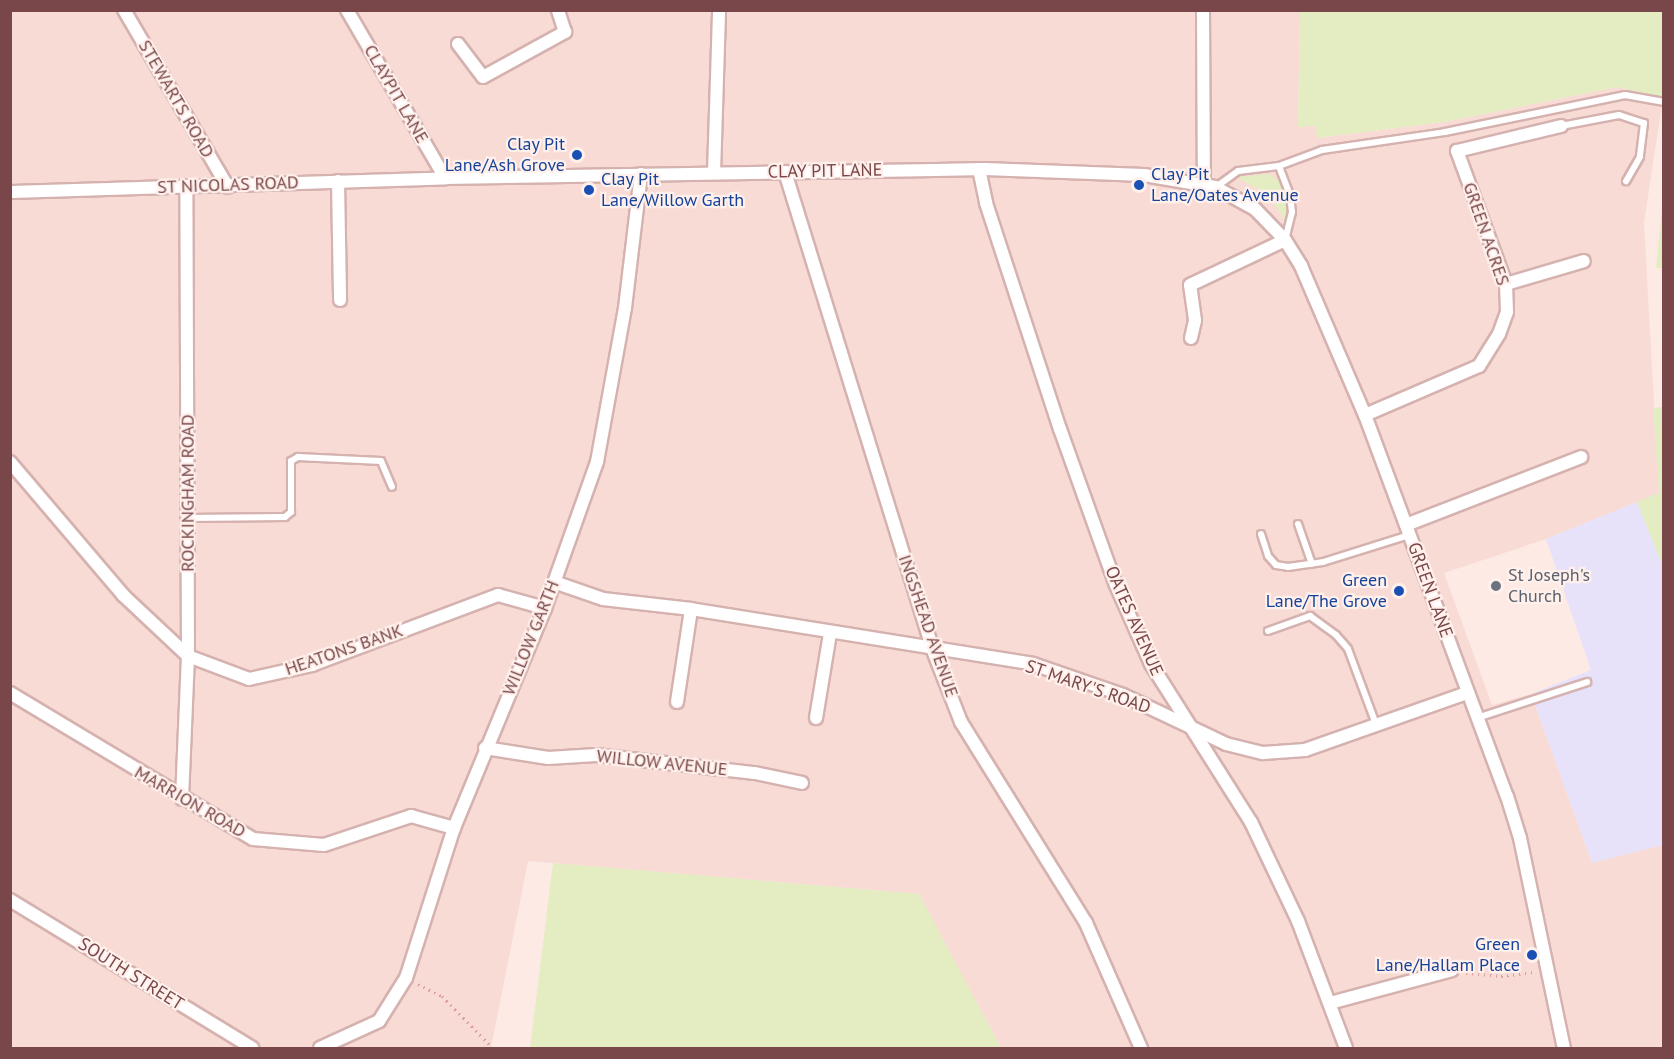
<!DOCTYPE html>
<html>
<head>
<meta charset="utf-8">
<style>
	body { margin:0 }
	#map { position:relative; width:1674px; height:1059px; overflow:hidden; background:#feeae4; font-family:"PT Sans",sans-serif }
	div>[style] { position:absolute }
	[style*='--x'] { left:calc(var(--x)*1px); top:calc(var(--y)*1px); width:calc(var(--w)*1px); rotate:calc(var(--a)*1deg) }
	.residential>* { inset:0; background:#f8dbd5 }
	.education>* { inset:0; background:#e7e1fa }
	.green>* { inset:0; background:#e3edc1 }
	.path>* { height:3px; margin-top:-1.5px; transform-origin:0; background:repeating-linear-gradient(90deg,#db9d9d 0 1.5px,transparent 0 6px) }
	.roads { filter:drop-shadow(2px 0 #d5b2af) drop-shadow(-2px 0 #d5b2af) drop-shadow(0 2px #d5b2af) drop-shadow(0 -2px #d5b2af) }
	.service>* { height:6px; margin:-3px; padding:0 3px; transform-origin:3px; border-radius:3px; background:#fff }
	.minor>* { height:12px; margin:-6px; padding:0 6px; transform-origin:6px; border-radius:6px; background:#fff }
	.dots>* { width:16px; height:16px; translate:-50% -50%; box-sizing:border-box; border:3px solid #fff0ec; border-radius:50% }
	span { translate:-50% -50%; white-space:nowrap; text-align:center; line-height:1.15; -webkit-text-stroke:4.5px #fff0ec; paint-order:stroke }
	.street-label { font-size:18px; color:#794749 }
	.transit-label { font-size:18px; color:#164399 }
	.right { translate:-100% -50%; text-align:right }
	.left { translate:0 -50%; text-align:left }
	.worship-label { font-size:18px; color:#5b616d }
	.frame { position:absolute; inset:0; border:12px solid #794749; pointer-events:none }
</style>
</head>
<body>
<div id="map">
	<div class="residential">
		<i style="clip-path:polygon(10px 11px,1300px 11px,1298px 126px,1315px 126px,1318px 138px,1444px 122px,1617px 87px,1663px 97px,1644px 223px,1659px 493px,1546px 539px,1444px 573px,1492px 705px,1531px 694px,1592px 863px,1663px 845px,1663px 1048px,1001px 1048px,918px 894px,528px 861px,491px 1048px,11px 1048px)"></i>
	</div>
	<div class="education">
		<i style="clip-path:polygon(1663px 407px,1663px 845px,1592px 863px,1531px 694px,1591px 670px,1546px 539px,1659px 493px,1653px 408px)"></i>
	</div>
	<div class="green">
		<i style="clip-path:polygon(1300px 11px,1663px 11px,1663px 97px,1617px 87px,1444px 122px,1317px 138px,1315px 126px,1298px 127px)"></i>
		<i style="clip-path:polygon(1269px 174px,1281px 182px,1289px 213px,1286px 221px,1267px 194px,1236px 177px)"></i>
		<i style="clip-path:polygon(1663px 200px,1663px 268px,1656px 268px)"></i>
		<i style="clip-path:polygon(1663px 407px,1664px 407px,1663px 567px,1637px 502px,1659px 493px,1653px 408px)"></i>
		<i style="clip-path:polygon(553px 863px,919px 894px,1001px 1048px,530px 1048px)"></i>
	</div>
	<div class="path">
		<i style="--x:1466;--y:973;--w:35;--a:5"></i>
		<i style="--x:1501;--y:976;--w:33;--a:-7"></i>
		<i style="--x:418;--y:984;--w:27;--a:27"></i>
		<i style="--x:442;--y:996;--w:73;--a:45.6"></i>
	</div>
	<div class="roads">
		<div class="service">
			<i style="--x:1561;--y:126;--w:59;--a:-10.7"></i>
			<i style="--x:1619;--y:115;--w:26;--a:18"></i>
			<i style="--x:1644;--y:123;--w:34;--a:97"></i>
			<i style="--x:1640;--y:157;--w:28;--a:120"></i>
			<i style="--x:1216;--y:187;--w:27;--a:-36"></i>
			<i style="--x:1238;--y:171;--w:41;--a:-7"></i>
			<i style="--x:1285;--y:240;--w:29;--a:-76"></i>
			<i style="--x:1292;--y:212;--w:17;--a:-97"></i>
			<i style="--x:1290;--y:195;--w:31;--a:-111"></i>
			<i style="--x:1279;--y:166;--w:46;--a:-20.4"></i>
			<i style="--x:1322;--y:150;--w:124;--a:-8.3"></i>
			<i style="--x:1445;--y:132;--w:184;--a:-11.6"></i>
			<i style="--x:1625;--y:95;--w:40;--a:10"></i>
			<i style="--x:188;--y:518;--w:97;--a:-0.6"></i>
			<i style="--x:285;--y:517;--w:8;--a:-40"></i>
			<i style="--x:291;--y:512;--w:51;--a:-90"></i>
			<i style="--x:291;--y:461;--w:8;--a:-30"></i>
			<i style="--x:298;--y:457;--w:83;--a:2.8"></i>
			<i style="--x:381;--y:461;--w:28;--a:67"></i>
			<i style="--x:1298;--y:524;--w:42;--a:70.7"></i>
			<i style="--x:1261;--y:534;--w:23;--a:72"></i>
			<i style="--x:1268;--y:556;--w:12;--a:48"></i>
			<i style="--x:1276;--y:565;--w:12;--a:9"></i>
			<i style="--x:1288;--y:567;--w:35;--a:-8"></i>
			<i style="--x:1323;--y:562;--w:90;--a:-17.4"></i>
			<i style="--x:1268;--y:631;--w:45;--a:-19.7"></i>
			<i style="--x:1310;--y:616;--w:32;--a:36"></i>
			<i style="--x:1336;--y:635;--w:18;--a:49"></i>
			<i style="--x:1348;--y:649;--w:83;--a:69.6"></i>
			<i style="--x:1477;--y:718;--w:116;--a:-18.1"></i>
		</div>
		<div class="minor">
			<i style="--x:124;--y:10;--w:205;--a:59.6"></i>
			<i style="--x:347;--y:10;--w:194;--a:59.7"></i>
			<i style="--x:1203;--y:10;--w:173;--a:89.7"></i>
			<i style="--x:458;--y:44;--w:41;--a:52.9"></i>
			<i style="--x:483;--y:77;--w:94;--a:-28.8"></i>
			<i style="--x:565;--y:32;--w:23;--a:-108"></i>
			<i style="--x:979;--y:169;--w:35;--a:78"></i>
			<i style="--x:986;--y:203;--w:238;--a:71.9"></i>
			<i style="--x:1060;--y:429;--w:166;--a:70.3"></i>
			<i style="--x:1116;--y:585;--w:86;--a:66.1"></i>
			<i style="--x:1151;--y:664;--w:187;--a:57.7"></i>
			<i style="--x:1251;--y:822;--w:110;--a:64.6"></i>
			<i style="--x:1298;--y:921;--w:136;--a:69.3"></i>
			<i style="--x:785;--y:172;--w:498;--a:72.8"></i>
			<i style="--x:932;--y:648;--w:79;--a:68.6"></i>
			<i style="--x:961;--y:722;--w:237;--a:58.1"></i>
			<i style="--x:1086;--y:923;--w:137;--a:66.3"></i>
			<i style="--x:714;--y:173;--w:163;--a:-88.2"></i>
			<i style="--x:338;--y:181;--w:119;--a:89"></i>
			<i style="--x:10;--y:192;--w:435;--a:-1.8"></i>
			<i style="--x:445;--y:178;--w:540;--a:-0.95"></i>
			<i style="--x:985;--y:169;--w:159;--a:2.2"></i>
			<i style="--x:1144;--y:175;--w:72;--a:9.6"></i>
			<i style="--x:1215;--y:187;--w:46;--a:28.8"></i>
			<i style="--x:1255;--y:209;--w:43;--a:45.9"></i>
			<i style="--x:1285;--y:240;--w:31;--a:58"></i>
			<i style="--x:1301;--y:266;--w:162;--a:66.8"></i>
			<i style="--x:1365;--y:415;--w:407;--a:69.6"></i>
			<i style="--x:1507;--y:796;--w:44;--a:72.8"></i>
			<i style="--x:1520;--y:838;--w:215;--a:78.2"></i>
			<i style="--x:1506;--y:284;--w:81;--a:-16.4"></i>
			<i style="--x:1191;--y:338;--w:18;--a:-77"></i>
			<i style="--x:1195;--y:320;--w:35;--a:-98"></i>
			<i style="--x:1190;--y:285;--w:105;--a:-25.3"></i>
			<i style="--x:1365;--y:415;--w:124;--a:-23.3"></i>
			<i style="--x:1479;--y:366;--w:38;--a:-58"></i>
			<i style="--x:1499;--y:334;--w:23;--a:-70"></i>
			<i style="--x:1507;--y:312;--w:28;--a:-92"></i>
			<i style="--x:1506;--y:284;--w:142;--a:-110.2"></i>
			<i style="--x:1457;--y:151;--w:107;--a:-13.5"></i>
			<i style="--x:10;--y:462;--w:175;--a:49.6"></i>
			<i style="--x:123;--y:595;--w:89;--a:43.2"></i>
			<i style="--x:188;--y:656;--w:65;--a:20.7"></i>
			<i style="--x:249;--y:679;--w:65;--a:-12.5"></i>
			<i style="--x:312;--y:665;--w:199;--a:-20.6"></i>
			<i style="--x:498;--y:595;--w:49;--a:15.5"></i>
			<i style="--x:1406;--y:525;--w:188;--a:-21.2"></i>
			<i style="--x:554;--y:582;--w:52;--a:19.1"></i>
			<i style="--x:603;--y:599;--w:89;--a:6.5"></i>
			<i style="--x:691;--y:609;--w:346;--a:9.1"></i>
			<i style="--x:1033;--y:664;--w:95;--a:19"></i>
			<i style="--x:1123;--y:695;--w:114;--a:25.4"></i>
			<i style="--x:1226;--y:744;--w:38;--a:14"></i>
			<i style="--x:1263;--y:753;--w:42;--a:-4.1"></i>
			<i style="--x:1305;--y:750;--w:172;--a:-19.4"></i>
			<i style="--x:10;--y:693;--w:283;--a:31"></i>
			<i style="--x:253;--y:839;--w:71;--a:4.8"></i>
			<i style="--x:324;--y:845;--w:92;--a:-18.4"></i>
			<i style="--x:411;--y:816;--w:45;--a:15.6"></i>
			<i style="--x:677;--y:702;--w:94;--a:-81.4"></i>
			<i style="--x:816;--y:718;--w:86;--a:-80.6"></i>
			<i style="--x:485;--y:748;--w:64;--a:9"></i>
			<i style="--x:548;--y:758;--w:48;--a:-3.6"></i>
			<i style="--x:596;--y:755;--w:160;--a:6.5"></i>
			<i style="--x:755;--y:773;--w:48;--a:12"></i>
			<i style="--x:182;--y:799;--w:143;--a:-87.6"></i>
			<i style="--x:188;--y:656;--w:470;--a:-90.2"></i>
			<i style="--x:10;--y:900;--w:284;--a:31.4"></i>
			<i style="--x:1330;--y:1003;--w:126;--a:-15.1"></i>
			<i style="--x:320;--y:1048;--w:65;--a:-24.6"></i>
			<i style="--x:379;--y:1021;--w:51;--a:-57.9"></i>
			<i style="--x:406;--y:978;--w:157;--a:-72.3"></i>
			<i style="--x:454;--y:828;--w:238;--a:-67.5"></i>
			<i style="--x:545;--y:608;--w:155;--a:-70.4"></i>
			<i style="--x:597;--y:462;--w:157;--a:-79.7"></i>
			<i style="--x:625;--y:308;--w:135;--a:-83.2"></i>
		</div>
	</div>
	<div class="dots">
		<i style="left:577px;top:155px;background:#1a4fb4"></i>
		<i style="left:1139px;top:185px;background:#1a4fb4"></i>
		<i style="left:589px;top:190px;background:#1a4fb4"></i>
		<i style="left:1496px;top:586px;background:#6b7280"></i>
		<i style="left:1399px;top:591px;background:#1a4fb4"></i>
		<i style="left:1532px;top:955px;background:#1a4fb4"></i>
	</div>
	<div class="street-label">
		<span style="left:396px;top:94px;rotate:60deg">CLAYPIT LANE</span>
		<span style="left:176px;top:99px;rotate:60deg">STEWARTS ROAD</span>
		<span style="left:825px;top:171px;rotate:-1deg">CLAY PIT LANE</span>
		<span style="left:228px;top:185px;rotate:-2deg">ST NICOLAS ROAD</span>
		<span style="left:1486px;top:234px;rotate:71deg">GREEN ACRES</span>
		<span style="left:188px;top:493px;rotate:-90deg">ROCKINGHAM ROAD</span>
		<span style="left:1430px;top:590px;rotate:70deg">GREEN LANE</span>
		<span style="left:1134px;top:621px;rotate:66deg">OATES AVENUE</span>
		<span style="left:928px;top:626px;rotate:71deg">INGSHEAD AVENUE</span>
		<span style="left:531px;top:638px;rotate:-68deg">WILLOW GARTH</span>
		<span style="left:344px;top:650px;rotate:-19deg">HEATONS BANK</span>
		<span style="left:1088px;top:687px;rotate:19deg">ST MARY'S ROAD</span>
		<span style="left:662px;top:763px;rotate:6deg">WILLOW AVENUE</span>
		<span style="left:190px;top:802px;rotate:30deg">MARRION ROAD</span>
		<span style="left:131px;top:974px;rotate:32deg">SOUTH STREET</span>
	</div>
	<div class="transit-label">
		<span class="right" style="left:565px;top:155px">Clay Pit<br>Lane/Ash Grove</span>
		<span class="left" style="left:1151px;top:185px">Clay Pit<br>Lane/Oates Avenue</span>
		<span class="left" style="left:601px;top:190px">Clay Pit<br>Lane/Willow Garth</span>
		<span class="right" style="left:1387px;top:591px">Green<br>Lane/The Grove</span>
		<span class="right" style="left:1520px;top:955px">Green<br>Lane/Hallam Place</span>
	</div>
	<div class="worship-label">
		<span class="left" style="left:1508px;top:586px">St Joseph's<br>Church</span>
	</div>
	<div class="frame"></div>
</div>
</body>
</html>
